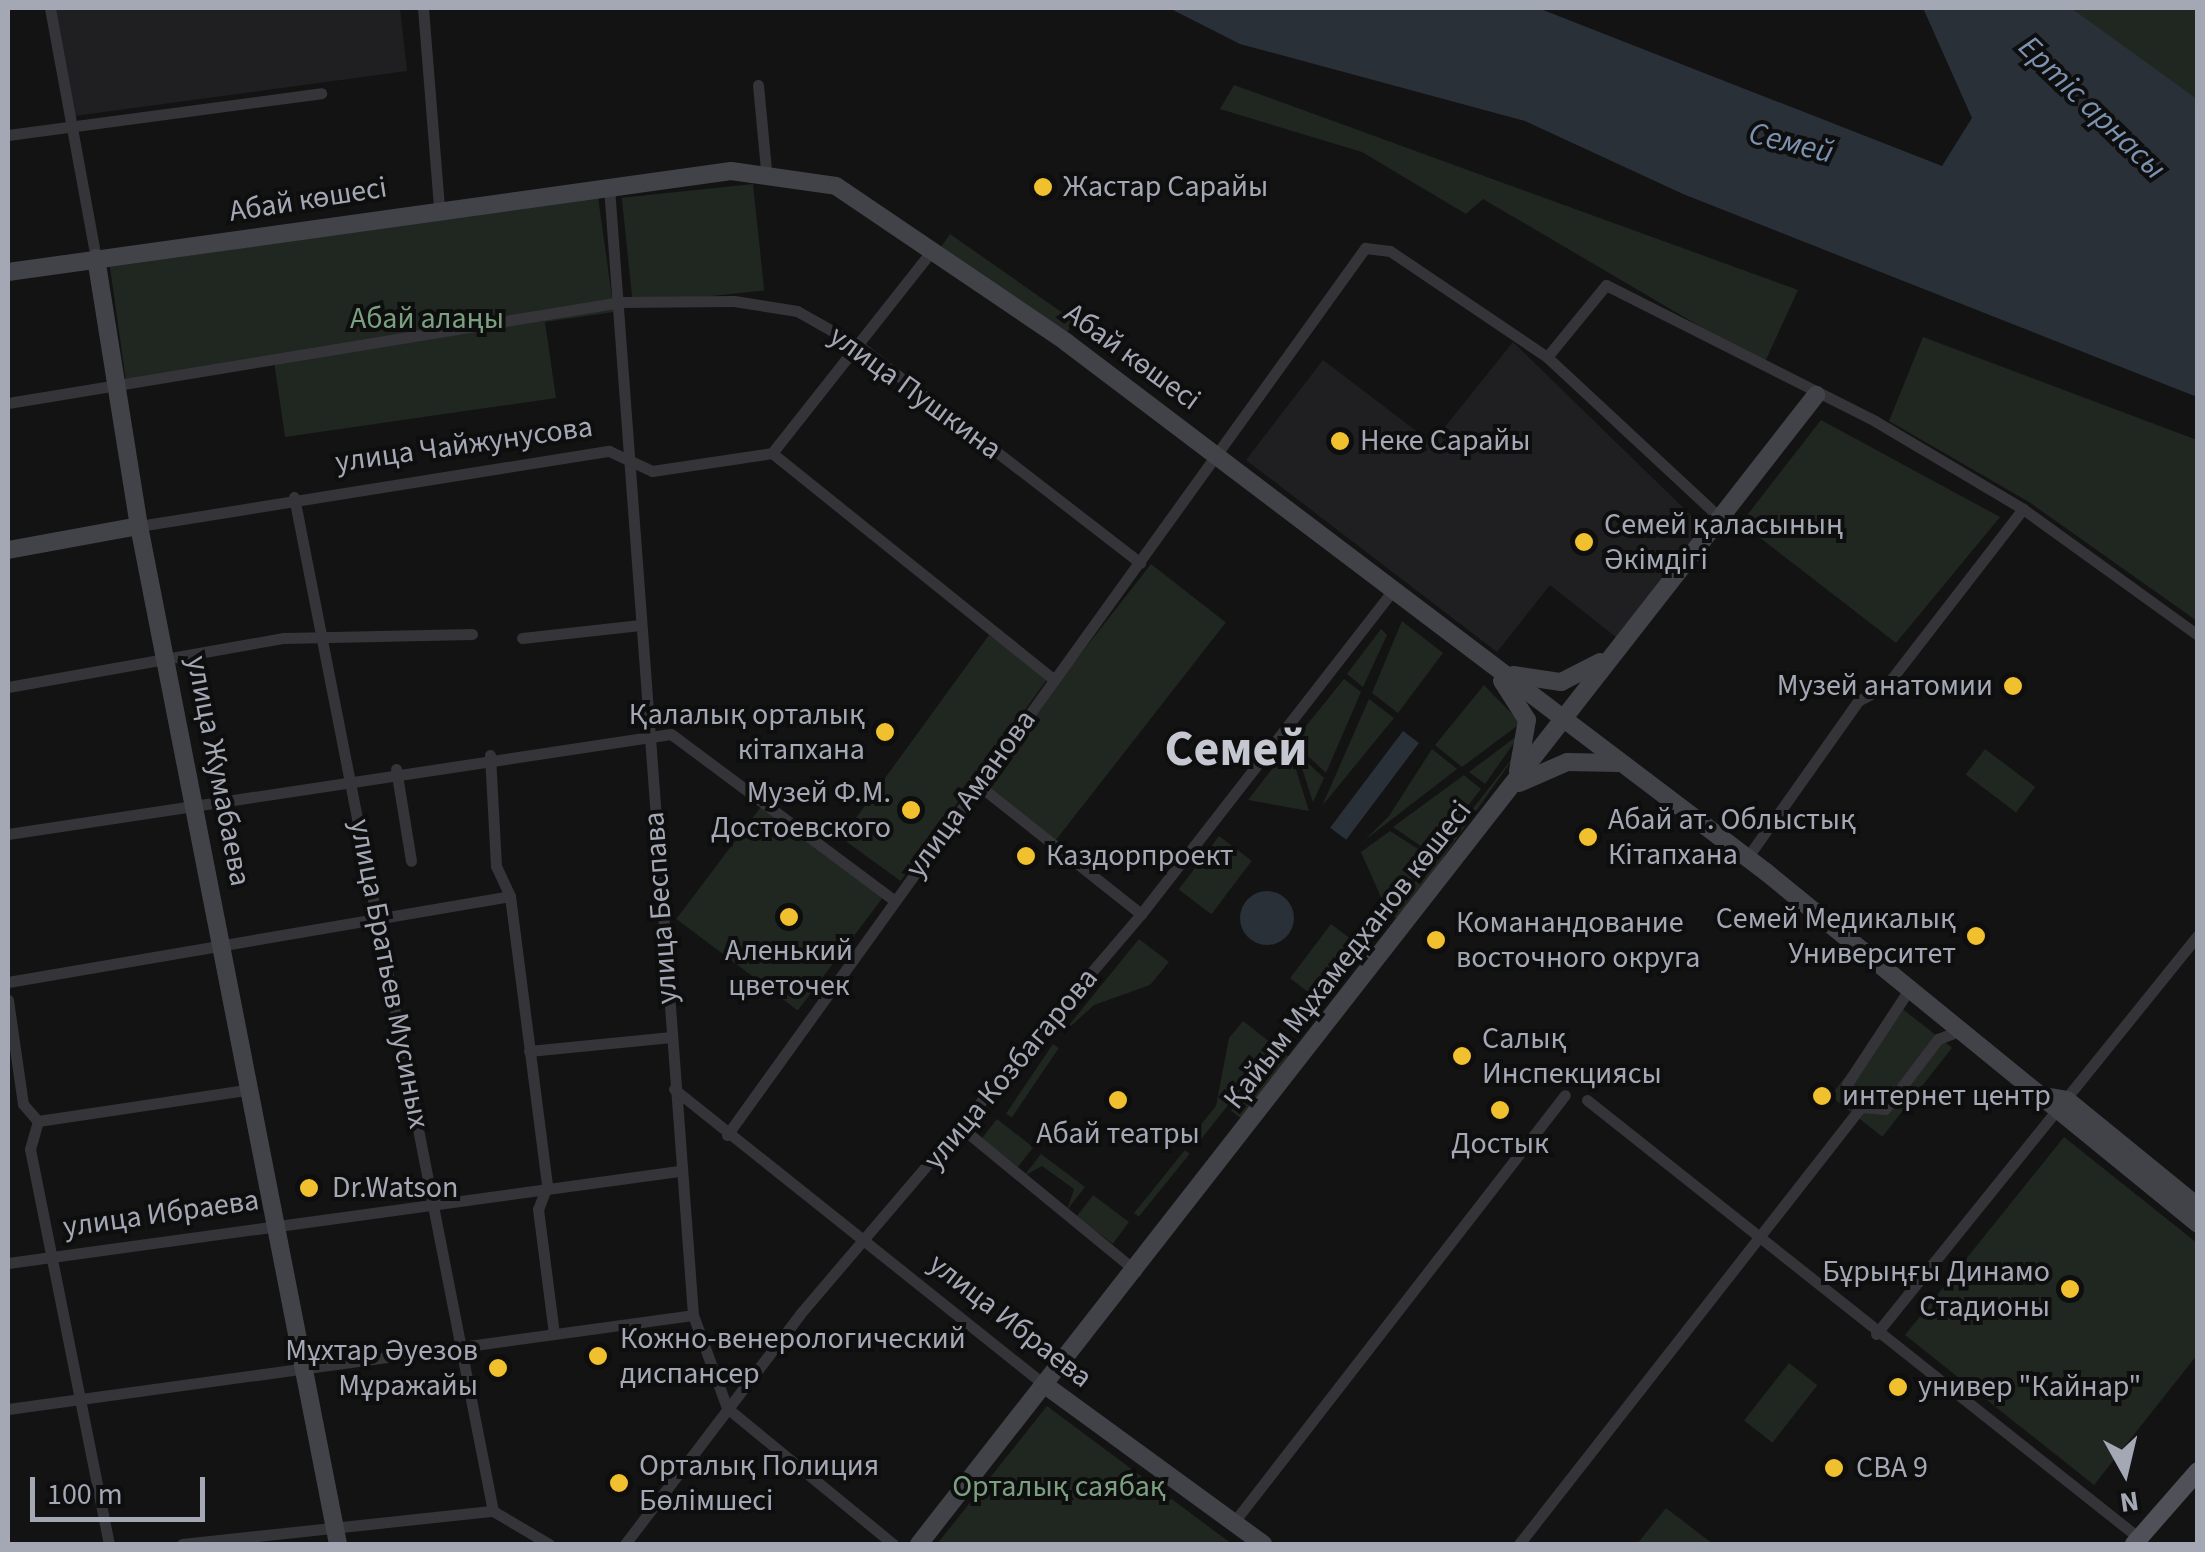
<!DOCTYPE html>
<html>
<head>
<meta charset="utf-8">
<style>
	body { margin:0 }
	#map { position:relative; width:2205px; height:1552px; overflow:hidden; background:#131314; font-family:"Source Sans 3",sans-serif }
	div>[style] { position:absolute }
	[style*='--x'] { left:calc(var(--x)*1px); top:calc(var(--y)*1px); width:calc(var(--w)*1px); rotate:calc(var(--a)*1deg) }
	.built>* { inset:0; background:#1f1f21 }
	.green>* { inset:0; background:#1f2720; transform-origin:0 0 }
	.water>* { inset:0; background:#293038; transform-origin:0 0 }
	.round { border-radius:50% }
	.street>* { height:11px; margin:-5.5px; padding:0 5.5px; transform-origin:5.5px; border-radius:5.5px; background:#343439 }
	.secondary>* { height:18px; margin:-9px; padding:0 9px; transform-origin:9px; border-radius:9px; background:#424349 }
	.primary>* { height:18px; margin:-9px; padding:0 9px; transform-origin:9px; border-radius:9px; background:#505158 }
	.dots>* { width:28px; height:28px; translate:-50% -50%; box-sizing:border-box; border:5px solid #0e0e0f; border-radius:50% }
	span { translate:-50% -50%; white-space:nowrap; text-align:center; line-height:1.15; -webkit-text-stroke:8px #0e0e0f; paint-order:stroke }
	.poi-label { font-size:30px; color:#a4a8b5 }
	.left { translate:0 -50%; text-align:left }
	.right { translate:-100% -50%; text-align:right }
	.street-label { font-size:30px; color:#a4a8b5 }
	.park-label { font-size:30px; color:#7ba081 }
	.water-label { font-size:32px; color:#7b92b0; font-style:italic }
	.town-label { font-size:50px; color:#c5c7d1; font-weight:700 }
	.frame { position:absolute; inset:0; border:10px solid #a4a8b5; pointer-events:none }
	.north { position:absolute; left:2075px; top:1422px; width:100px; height:100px; -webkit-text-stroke:8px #0e0e0f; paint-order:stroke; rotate:172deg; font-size:28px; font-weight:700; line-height:40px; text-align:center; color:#a4a8b5 }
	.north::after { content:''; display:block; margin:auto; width:35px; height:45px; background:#a4a8b5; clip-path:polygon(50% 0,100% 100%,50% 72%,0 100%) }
	.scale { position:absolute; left:30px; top:1477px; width:175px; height:45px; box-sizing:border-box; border:5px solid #a4a8b5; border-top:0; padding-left:12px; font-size:30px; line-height:35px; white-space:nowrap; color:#a4a8b5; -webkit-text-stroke:8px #0e0e0f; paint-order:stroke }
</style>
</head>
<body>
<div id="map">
	<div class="built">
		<i style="clip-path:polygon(52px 8px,400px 8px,407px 71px,67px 117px)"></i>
		<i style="clip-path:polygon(1513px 342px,1702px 526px,1617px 638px,1550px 585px,1497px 652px,1246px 460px,1323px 360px,1432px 443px)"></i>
	</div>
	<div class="green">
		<i style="clip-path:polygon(2071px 8px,2197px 8px,2197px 99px,2141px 61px)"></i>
		<i style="clip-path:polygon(1234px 85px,1798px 290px,1764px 364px,1483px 199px,1466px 214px,1362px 152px,1220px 109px)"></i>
		<i style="left:753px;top:184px;width:107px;height:132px;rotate:84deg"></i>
		<i style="clip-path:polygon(598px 197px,614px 312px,545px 322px,556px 398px,285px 437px,274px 361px,126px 382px,110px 267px)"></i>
		<i style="left:950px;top:234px;width:152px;height:21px;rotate:35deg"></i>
		<i style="clip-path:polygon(1923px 337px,2197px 440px,2197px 621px,2029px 502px,1889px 421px)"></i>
		<i style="clip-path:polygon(1821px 420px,2000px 517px,1896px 643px,1741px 523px)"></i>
		<i style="left:1151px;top:564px;width:95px;height:279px;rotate:38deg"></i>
		<i style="clip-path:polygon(1402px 621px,1443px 653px,1398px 713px,1372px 693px)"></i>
		<i style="clip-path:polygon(1381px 629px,1387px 635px,1363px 687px,1347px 674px)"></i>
		<i style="left:989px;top:635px;width:73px;height:251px;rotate:36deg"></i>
		<i style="clip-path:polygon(1344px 679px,1361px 692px,1326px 773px,1293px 742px)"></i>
		<i style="clip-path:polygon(1484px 685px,1521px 723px,1462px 767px,1435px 745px)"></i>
		<i style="clip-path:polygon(1369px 699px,1394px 718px,1322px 806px)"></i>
		<i style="clip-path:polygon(1521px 733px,1485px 784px,1469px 772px)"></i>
		<i style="clip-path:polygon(1522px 746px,1399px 920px,1390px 914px)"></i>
		<i style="clip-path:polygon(1289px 747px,1309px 811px,1248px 800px)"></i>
		<i style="clip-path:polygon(1432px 749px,1457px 769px,1365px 840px,1389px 816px)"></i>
		<i style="left:1985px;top:749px;width:63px;height:32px;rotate:37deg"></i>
		<i style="clip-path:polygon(1297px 753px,1324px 778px,1313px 802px)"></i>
		<i style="clip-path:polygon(1464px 775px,1481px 789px,1431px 853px,1393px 827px)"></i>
		<i style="left:763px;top:804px;width:152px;height:144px;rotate:37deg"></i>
		<i style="clip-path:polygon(1390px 831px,1429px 856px,1387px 911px,1361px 852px)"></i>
		<i style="left:1219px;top:836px;width:41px;height:67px;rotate:37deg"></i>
		<i style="left:1331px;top:924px;width:36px;height:68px;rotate:37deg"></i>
		<i style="clip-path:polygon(1139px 939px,1169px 962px,1150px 985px,1094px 1005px,1060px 1036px)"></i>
		<i style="left:1900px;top:1007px;width:66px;height:113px;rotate:38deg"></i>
		<i style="clip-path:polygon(1243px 1021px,1275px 1046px,1198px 1143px,1191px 1137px,1216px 1106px,1229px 1038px)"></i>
		<i style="left:1053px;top:1044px;width:7px;height:84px;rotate:34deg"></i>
		<i style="left:1280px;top:1050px;width:13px;height:78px;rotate:39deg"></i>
		<i style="left:997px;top:1119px;width:46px;height:27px;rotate:38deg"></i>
		<i style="clip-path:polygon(2064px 1137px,2197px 1243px,2197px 1355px,2094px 1485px,1905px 1335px)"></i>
		<i style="left:1185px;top:1150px;width:6px;height:81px;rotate:39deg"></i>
		<i style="clip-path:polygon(1041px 1154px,1085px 1187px,1067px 1210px,1074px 1189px,1042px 1166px,1024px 1176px)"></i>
		<i style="left:1093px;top:1195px;width:45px;height:27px;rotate:37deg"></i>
		<i style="left:1789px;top:1363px;width:36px;height:73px;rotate:38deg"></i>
		<i style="clip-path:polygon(1047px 1406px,1232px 1544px,937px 1544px)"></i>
		<i style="clip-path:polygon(1666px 1508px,1713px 1544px,1637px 1544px)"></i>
	</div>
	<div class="water">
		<i style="clip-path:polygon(1169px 8px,1538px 8px,1942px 166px,1972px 118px,1923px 8px,2071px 8px,2197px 99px,2197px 397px,1683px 194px,1525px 121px,1240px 44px)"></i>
		<i style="left:1403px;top:731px;width:20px;height:121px;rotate:37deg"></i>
		<i class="round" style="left:1240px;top:891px;width:54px;height:54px"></i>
	</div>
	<div class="street">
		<i style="--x:50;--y:8;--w:254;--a:79.6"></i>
		<i style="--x:423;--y:8;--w:202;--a:85.4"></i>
		<i style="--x:758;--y:85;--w:85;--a:84.6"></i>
		<i style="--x:8;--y:135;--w:316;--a:-7.6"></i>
		<i style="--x:609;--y:187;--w:1131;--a:85.74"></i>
		<i style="--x:693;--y:1315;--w:99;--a:69.9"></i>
		<i style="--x:727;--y:1408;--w:215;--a:39.3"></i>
		<i style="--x:1547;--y:357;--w:93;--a:-50.7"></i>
		<i style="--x:1606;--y:285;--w:301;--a:26.8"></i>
		<i style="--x:1875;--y:421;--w:172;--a:30.7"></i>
		<i style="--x:2023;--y:509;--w:216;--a:35.8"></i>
		<i style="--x:8;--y:403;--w:621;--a:-9.36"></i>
		<i style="--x:621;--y:302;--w:113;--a:-0.5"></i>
		<i style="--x:734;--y:301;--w:64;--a:9"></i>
		<i style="--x:797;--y:311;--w:73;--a:29.4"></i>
		<i style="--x:861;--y:347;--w:353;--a:37.7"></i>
		<i style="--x:772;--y:453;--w:261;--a:-51.7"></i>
		<i style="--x:294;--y:497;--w:1033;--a:78.9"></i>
		<i style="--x:139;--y:526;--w:476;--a:-9.1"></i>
		<i style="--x:609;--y:451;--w:47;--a:24.9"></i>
		<i style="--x:652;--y:471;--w:121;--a:-8.5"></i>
		<i style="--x:772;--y:453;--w:362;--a:38.8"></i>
		<i style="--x:522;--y:638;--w:119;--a:-6.3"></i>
		<i style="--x:8;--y:687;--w:280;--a:-10.1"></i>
		<i style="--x:284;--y:638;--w:188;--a:-1.2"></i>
		<i style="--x:490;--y:755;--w:111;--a:86.9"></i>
		<i style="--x:496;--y:866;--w:33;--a:65"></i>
		<i style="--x:510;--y:896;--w:292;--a:82.7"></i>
		<i style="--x:547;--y:1186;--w:25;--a:111"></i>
		<i style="--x:538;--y:1209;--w:126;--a:82.7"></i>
		<i style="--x:396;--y:769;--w:93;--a:80.7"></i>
		<i style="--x:977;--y:784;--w:209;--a:38.4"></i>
		<i style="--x:8;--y:834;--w:670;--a:-8.58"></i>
		<i style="--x:671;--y:734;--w:278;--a:36.7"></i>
		<i style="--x:1747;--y:858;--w:192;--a:-54.7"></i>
		<i style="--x:1858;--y:701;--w:32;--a:-28"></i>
		<i style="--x:1886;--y:686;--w:224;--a:-52.3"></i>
		<i style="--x:8;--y:982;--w:509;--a:-9.72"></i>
		<i style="--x:1910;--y:988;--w:115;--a:123.3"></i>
		<i style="--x:1847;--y:1084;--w:27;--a:59"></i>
		<i style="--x:1861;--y:1107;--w:24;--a:5"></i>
		<i style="--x:1885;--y:1109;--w:88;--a:-52.9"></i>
		<i style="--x:1938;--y:1039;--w:25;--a:-21"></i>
		<i style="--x:8;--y:1000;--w:105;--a:81.8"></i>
		<i style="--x:23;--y:1104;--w:23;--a:49"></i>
		<i style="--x:38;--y:1121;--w:29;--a:106"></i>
		<i style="--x:30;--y:1149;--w:403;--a:78.7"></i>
		<i style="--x:529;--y:1051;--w:143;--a:-5.6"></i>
		<i style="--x:674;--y:1089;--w:475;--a:38.6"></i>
		<i style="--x:1587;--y:1100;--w:705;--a:38.43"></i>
		<i style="--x:38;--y:1121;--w:215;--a:-8.5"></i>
		<i style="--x:963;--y:1129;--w:224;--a:39.4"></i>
		<i style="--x:727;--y:1135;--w:1093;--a:-54.27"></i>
		<i style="--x:1365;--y:248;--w:25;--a:7"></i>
		<i style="--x:1390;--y:251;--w:189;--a:34"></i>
		<i style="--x:1547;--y:357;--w:233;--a:42.9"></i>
		<i style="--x:8;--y:1263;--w:677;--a:-7.81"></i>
		<i style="--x:1876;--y:1334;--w:513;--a:-51.1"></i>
		<i style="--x:8;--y:1409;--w:691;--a:-7.81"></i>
		<i style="--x:1234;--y:1522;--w:540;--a:-52.22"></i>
		<i style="--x:182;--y:1544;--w:313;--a:-6.1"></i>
		<i style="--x:493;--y:1511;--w:65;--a:30.5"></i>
		<i style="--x:625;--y:1544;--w:289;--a:-52.7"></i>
		<i style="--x:800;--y:1314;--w:526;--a:-49.55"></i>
		<i style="--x:1141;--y:914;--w:410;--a:-52.1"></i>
		<i style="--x:1519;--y:1544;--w:555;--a:-51.95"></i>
	</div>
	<div class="secondary">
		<i style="--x:96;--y:258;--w:271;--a:80.9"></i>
		<i style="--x:139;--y:526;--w:1037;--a:78.94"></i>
		<i style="--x:8;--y:272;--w:730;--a:-7.95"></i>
		<i style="--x:731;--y:171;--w:106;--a:8.1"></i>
		<i style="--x:836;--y:186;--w:278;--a:34.1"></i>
		<i style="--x:1066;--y:342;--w:878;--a:37.13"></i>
		<i style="--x:1766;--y:872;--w:557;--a:39.17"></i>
		<i style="--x:8;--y:550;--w:133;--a:-10.4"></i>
		<i style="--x:1513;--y:675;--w:49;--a:8.3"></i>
		<i style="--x:1561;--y:682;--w:44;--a:-27.1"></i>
		<i style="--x:1502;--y:681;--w:46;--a:57.3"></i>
		<i style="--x:1527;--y:720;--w:52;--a:100"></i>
		<i style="--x:1519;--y:783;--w:52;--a:-23.6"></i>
		<i style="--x:1567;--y:762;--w:51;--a:1.1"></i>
		<i style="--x:2050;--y:1097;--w:17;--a:10"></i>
		<i style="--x:2067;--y:1100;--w:169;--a:39.2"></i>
		<i style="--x:1045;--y:1385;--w:270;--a:36.1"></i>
		<i style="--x:919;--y:1544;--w:1458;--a:-52.02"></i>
	</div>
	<div class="primary">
		<i style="--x:2134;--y:1544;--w:97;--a:-48.8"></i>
	</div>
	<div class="dots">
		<i style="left:1043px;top:187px;background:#f0c02f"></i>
		<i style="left:1340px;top:441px;background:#f0c02f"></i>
		<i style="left:1584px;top:542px;background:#f0c02f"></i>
		<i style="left:2013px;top:686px;background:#f0c02f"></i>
		<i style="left:885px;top:732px;background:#f0c02f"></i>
		<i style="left:911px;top:810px;background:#f0c02f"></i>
		<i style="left:1588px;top:837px;background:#f0c02f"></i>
		<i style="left:1026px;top:856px;background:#f0c02f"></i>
		<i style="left:789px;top:917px;background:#f0c02f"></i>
		<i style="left:1976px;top:936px;background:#f0c02f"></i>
		<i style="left:1436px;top:940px;background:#f0c02f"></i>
		<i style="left:1462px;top:1056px;background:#f0c02f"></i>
		<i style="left:1822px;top:1096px;background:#f0c02f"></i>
		<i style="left:1118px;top:1100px;background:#f0c02f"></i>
		<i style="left:1500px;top:1110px;background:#f0c02f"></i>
		<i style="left:309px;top:1188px;background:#f0c02f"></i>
		<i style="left:2070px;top:1289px;background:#f0c02f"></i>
		<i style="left:598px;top:1356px;background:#f0c02f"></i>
		<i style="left:498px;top:1368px;background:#f0c02f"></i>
		<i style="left:1898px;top:1387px;background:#f0c02f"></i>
		<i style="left:1834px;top:1468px;background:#f0c02f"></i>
		<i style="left:619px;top:1483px;background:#f0c02f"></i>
	</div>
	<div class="poi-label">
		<span class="left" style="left:1063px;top:187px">Жастар Сарайы</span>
		<span class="left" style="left:1360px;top:441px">Неке Сарайы</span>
		<span class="left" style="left:1604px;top:542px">Семей қаласының<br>Әкімдігі</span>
		<span class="right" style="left:1993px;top:686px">Музей анатомии</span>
		<span class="right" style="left:865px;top:732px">Қалалық орталық<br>кітапхана</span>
		<span class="right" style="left:891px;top:810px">Музей Ф.М.<br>Достоевского</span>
		<span class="left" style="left:1608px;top:837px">Абай ат. Облыстық<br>Кітапхана</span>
		<span class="left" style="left:1046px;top:856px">Каздорпроект</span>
		<span class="right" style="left:1956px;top:936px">Семей Медикалық<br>Университет</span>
		<span class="left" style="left:1456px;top:940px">Команандование<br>восточного округа</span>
		<span style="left:789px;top:968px">Аленький<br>цветочек</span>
		<span class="left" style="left:1482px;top:1056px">Салық<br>Инспекциясы</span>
		<span class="left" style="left:1842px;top:1096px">интернет центр</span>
		<span style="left:1118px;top:1134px">Абай театры</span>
		<span style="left:1500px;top:1144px">Достык</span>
		<span class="left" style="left:332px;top:1188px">Dr.Watson</span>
		<span class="right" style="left:2050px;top:1289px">Бұрыңғы Динамо<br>Стадионы</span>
		<span class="left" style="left:620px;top:1356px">Кожно-венерологический<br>диспансер</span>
		<span class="right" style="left:478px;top:1368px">Мұхтар Әуезов<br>Мұражайы</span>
		<span class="left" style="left:1918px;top:1387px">универ "Кайнар"</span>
		<span class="left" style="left:639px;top:1483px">Орталық Полиция<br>Бөлімшесі</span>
		<span class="left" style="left:1856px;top:1468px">СВА 9</span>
	</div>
	<div class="street-label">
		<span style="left:308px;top:200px;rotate:-9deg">Абай көшесі</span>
		<span style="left:1132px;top:357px;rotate:36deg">Абай көшесі</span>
		<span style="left:915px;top:393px;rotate:36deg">улица Пушкина</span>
		<span style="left:464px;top:445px;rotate:-8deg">улица Чайжунусова</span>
		<span style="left:218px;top:771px;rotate:79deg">улица Жумабаева</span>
		<span style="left:971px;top:794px;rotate:-54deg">улица Аманова</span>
		<span style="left:661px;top:908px;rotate:-94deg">улица Беспава</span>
		<span style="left:1348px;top:955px;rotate:-52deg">Қайым Мұхамедханов көшесі</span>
		<span style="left:389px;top:974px;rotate:79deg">улица Братьев Мусиных</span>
		<span style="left:1011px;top:1069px;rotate:-50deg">улица Козбагарова</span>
		<span style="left:161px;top:1214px;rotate:-8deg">улица Ибраева</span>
		<span style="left:1010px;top:1321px;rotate:38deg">улица Ибраева</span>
	</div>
	<div class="park-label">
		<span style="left:427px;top:319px">Абай алаңы</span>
		<span style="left:1059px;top:1487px">Орталық саябақ</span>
	</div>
	<div class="water-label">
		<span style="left:2092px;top:108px;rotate:44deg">Ертіс арнасы</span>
		<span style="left:1791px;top:143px;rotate:14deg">Семей</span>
	</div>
	<div class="town-label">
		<span style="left:1236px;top:750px">Семей</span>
	</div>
	<div class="frame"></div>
	<div class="north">N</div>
	<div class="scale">100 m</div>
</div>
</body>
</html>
